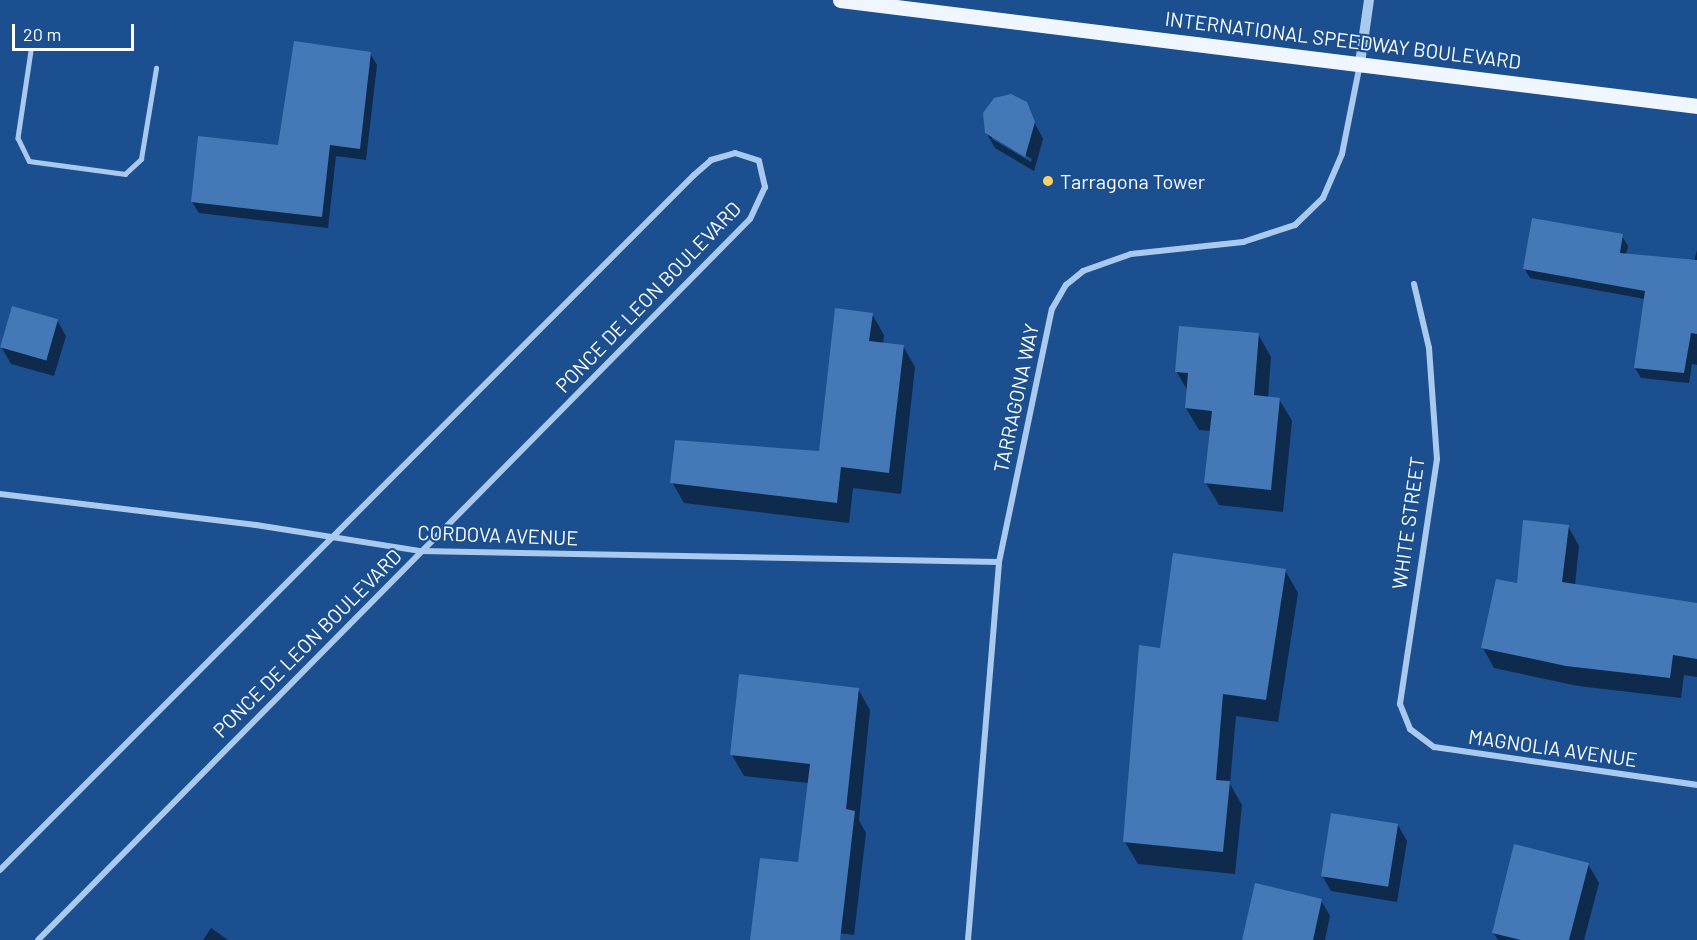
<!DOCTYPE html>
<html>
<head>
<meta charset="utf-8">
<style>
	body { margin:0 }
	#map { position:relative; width:1697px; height:940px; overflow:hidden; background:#1b4f8f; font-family:Barlow,sans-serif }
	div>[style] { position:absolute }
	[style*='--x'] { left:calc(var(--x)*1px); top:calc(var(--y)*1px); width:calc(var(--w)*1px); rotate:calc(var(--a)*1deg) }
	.shadow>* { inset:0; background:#0007 }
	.building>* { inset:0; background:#4478b7; transform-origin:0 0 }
	.service>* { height:4.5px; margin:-2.25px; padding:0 2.25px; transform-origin:2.25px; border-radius:2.25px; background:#a9c9ee }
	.minor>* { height:6px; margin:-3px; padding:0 3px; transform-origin:3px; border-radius:3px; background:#a9c9ee }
	.tertiary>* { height:10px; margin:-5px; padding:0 5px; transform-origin:5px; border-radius:5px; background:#a9c9ee }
	.primary>* { height:15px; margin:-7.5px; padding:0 7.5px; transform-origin:7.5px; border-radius:7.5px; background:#f0f6ff }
	.dots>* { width:16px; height:16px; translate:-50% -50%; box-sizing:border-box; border:3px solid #1b4f8f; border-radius:50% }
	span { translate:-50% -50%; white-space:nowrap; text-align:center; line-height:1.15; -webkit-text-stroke:4.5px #1b4f8f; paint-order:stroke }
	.street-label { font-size:20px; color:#fff }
	.poi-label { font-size:20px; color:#fff }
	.left { translate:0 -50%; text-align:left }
	.scale { position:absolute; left:12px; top:24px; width:122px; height:27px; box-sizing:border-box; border:3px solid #fff; border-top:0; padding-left:8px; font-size:18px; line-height:21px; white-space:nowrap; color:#fff; -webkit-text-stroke:4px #1b4f8f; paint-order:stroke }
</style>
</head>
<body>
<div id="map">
	<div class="shadow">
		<i style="clip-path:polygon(370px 53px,377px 65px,366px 160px,336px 156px,328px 228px,199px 213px,192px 202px,279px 147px)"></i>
		<i style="clip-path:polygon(evenodd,1025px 104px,1043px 139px,1034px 171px,995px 148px,986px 132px,1025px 104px,992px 135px,1032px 159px,1031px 162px,992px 139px,992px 135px)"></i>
		<i style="clip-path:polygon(1622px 236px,1628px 246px,1626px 255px,1694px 261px,1697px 250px,1697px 365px,1692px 364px,1689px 383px,1641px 378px,1635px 368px,1645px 299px,1530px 278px,1524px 268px)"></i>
		<i style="clip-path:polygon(872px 314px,884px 335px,883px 344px,903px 346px,915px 367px,901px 494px,853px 488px,849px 523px,684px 503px,672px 482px,820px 452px)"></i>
		<i style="clip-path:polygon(57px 320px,66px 336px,54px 376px,11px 364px,2px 348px)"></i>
		<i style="clip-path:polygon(1258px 334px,1271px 357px,1268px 398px,1279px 399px,1292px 421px,1283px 512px,1219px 505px,1206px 483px,1211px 431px,1199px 430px,1186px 408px,1188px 391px,1176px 371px)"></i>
		<i style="clip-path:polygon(1568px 526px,1579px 546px,1575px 585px,1697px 604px,1697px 677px,1684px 675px,1681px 698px,1578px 686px,1494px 668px,1483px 648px,1518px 585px)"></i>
		<i style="clip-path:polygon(1285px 570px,1298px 593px,1278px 722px,1236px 716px,1230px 784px,1242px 805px,1235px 874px,1138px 864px,1125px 842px,1161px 650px)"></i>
		<i style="clip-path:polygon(858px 689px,870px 710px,859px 820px,866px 833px,854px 935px,829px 932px,828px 940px,752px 940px,799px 864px,809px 783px,744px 776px,732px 755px)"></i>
		<i style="clip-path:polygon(1398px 825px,1407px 841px,1397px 902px,1331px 891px,1322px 875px)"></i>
		<i style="clip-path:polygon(1588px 864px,1599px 883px,1584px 940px,1498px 940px,1493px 932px)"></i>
		<i style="clip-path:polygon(1321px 900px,1330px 916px,1325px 940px,1244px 940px)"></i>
		<i style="clip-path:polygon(211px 928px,228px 940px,203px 940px)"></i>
	</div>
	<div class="building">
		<i style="clip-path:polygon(294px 41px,371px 52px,360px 149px,330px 145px,322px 217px,191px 202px,198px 136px,278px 145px)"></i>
		<i style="clip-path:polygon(1011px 94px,1027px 102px,1035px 122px,1025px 157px,985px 133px,983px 113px,994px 98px)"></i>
		<i style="clip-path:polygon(1532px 218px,1623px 234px,1620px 253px,1697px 260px,1697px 334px,1691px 333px,1684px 373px,1634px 368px,1645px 291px,1523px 269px)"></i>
		<i style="left:12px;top:306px;width:48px;height:43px;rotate:16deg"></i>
		<i style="clip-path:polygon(835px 308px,873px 313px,869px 341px,904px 345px,889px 473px,841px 467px,837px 503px,670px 483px,675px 440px,819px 451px)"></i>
		<i style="clip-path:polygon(1179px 326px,1259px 333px,1254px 395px,1280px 398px,1271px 490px,1204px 483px,1212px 411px,1185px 408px,1188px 373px,1175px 372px)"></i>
		<i style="clip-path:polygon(1523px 520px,1569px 525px,1562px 582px,1697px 603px,1697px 659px,1673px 655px,1670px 678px,1566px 666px,1481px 648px,1496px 579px,1517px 583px)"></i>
		<i style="clip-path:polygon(1173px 553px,1286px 569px,1266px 700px,1223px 694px,1216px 780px,1230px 781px,1223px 852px,1123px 842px,1139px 645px,1160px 648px)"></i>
		<i style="clip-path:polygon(739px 674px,859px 688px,846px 809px,855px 811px,840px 940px,750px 940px,760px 858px,798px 862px,810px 764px,730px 755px)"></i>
		<i style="left:1331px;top:813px;width:68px;height:64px;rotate:9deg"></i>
		<i style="clip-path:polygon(1514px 844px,1589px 863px,1569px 940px,1521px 940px,1492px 933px)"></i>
		<i style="clip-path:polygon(1255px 883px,1322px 899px,1313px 940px,1242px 940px)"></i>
	</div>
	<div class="service">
		<i style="--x:31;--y:51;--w:88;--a:98.5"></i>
		<i style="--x:18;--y:138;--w:25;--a:64"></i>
		<i style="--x:29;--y:161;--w:97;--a:7.7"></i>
		<i style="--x:125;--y:174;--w:22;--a:-43"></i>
		<i style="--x:141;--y:159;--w:92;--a:-80.6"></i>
	</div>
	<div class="minor">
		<i style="--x:1414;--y:284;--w:66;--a:76.8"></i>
		<i style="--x:1429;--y:348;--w:111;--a:85.9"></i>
		<i style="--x:1437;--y:459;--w:248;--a:98.6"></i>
		<i style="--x:1400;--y:704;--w:27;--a:68"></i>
		<i style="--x:1410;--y:729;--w:30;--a:37"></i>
		<i style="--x:1434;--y:747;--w:266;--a:8.2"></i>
		<i style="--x:0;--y:494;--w:258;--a:6.9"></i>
		<i style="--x:256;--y:525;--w:167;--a:9"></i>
		<i style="--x:421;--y:551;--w:578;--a:1.09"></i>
		<i style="--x:0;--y:870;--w:982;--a:-45.04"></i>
		<i style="--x:694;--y:175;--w:23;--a:-41"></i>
		<i style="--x:711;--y:160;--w:25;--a:-16"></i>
		<i style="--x:735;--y:153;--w:25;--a:18"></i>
		<i style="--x:759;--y:161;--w:27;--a:77"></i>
		<i style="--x:765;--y:187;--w:35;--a:115"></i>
		<i style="--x:750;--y:219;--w:1013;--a:134.64"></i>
		<i style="--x:968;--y:940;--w:379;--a:-85.3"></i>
		<i style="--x:999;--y:562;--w:258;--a:-78.2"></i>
		<i style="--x:1052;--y:309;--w:28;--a:-60"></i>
		<i style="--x:1066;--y:285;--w:22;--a:-39"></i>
		<i style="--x:1083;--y:271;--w:51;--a:-19.5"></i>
		<i style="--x:1131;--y:254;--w:113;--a:-6.1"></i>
		<i style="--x:1243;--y:242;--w:55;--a:-18.1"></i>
		<i style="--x:1295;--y:225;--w:39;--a:-44"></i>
		<i style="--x:1323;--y:198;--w:48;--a:-66.6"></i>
		<i style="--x:1342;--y:154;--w:92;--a:-78.7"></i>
	</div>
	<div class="tertiary">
		<i style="--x:1360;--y:63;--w:64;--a:-81.9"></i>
	</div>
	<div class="primary">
		<i style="--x:840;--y:0;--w:864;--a:7.05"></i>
	</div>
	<div class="dots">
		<i style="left:1048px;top:181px;background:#ffd166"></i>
	</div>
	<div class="street-label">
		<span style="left:1343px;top:40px;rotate:7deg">INTERNATIONAL SPEEDWAY BOULEVARD</span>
		<span style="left:648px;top:297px;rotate:-46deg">PONCE DE LEON BOULEVARD</span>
		<span style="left:1016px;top:398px;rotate:-78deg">TARRAGONA WAY</span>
		<span style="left:1408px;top:523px;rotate:-82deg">WHITE STREET</span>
		<span style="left:498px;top:535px;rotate:2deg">CORDOVA AVENUE</span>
		<span style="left:307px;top:643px;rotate:-45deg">PONCE DE LEON BOULEVARD</span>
		<span style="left:1553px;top:748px;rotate:8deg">MAGNOLIA AVENUE</span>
	</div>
	<div class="poi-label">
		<span class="left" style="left:1060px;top:181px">Tarragona Tower</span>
	</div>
	<div class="scale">20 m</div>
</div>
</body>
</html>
